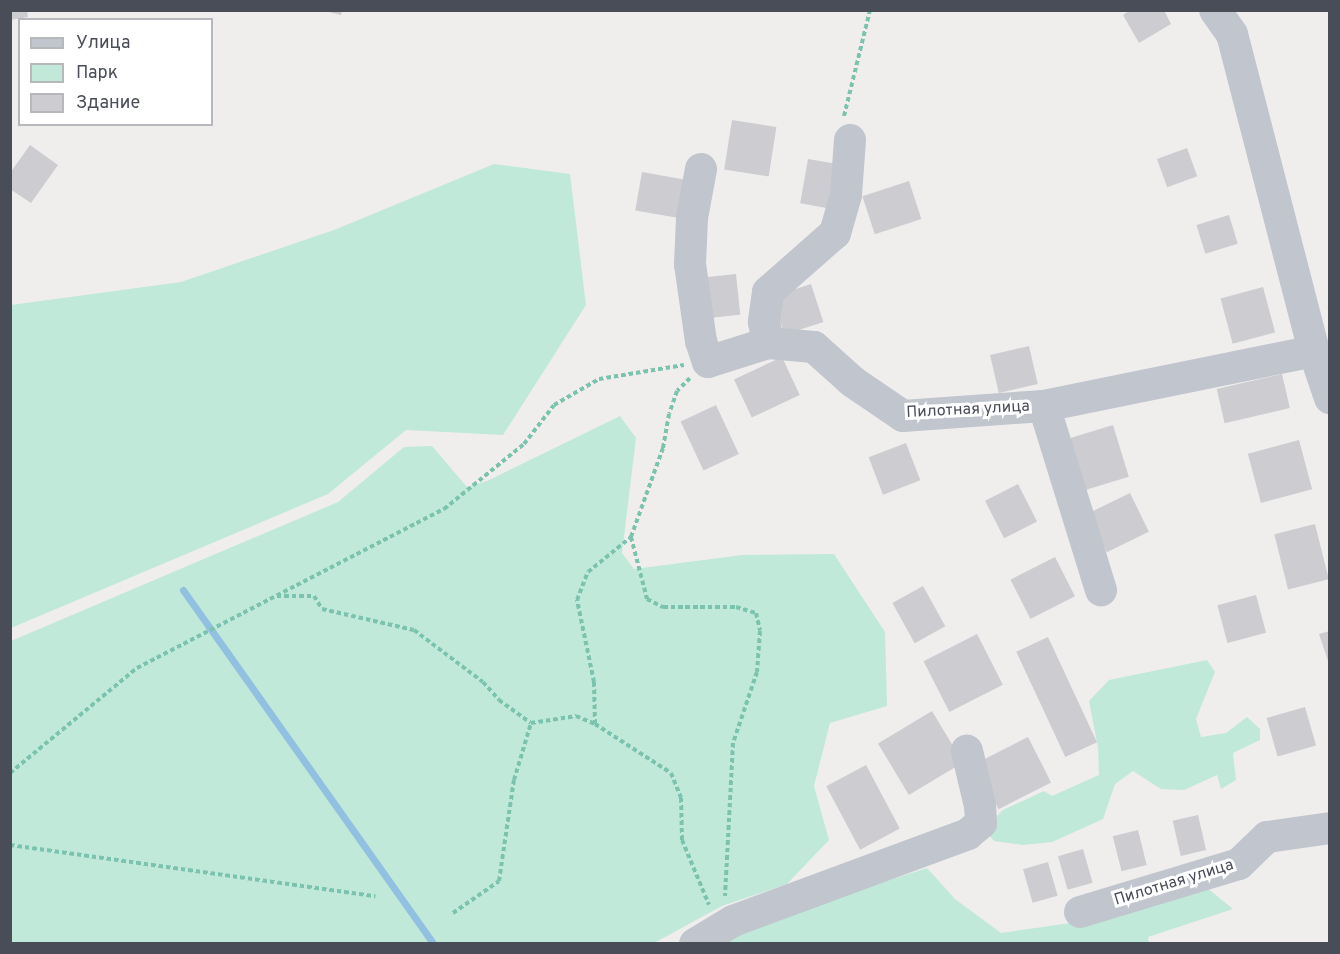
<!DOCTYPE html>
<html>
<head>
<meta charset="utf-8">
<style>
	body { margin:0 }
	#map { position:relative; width:1340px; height:954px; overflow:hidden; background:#f0eeed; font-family:Overpass,sans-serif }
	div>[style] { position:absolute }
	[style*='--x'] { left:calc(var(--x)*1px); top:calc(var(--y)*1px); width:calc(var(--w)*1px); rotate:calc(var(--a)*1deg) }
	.green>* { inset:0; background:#c0e9d9 }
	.stream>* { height:7px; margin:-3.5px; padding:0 3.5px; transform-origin:3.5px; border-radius:3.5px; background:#92c0e1 }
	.building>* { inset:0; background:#ccccd1; transform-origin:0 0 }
	.path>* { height:4px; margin-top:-2px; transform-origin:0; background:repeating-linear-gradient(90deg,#7cc3af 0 4.5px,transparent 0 7.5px) }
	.minor>* { height:32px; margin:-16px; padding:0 16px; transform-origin:16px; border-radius:16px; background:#c0c5ce }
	span { translate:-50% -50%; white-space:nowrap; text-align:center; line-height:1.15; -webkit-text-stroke:6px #fff; paint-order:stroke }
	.street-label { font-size:16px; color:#484d58 }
	.frame { position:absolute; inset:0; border:12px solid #484d58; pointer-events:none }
	.legend { position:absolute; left:18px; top:18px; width:195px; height:108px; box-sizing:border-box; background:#fff; border:2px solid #b6b8bc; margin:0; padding:8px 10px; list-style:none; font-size:18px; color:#484d58 }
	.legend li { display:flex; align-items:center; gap:12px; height:30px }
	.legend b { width:30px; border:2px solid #b6b8bc }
</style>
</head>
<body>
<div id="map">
	<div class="green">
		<i style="clip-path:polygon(494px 164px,570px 174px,586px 305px,503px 435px,406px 430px,328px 494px,11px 628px,11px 305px,181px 282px,334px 230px)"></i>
		<i style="clip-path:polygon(620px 416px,636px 438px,622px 553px,634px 569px,742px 555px,834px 554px,885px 632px,887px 706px,830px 723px,814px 786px,829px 840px,787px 884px,722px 906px,654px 943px,11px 943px,11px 641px,338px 502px,404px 447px,432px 446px,467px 487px,487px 481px)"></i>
		<i style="clip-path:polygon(1207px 660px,1215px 672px,1196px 719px,1201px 737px,1226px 733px,1247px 717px,1260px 729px,1260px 740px,1233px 753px,1236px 780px,1221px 789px,1217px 775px,1184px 790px,1161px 789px,1133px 771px,1115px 784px,1103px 819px,1052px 842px,1023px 845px,994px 841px,984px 829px,1003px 810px,1044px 791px,1052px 796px,1099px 775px,1098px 748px,1089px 701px,1109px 680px)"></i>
		<i style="clip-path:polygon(927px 868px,955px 899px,1001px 933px,1077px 922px,1206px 887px,1233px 909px,1148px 937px,1149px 943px,719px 944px,756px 923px)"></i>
	</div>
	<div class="stream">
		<i style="--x:183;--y:590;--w:434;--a:54.7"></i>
	</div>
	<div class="building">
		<i style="clip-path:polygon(10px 10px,27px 10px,28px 17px,10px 20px)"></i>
		<i style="clip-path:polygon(321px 10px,342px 10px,341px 15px)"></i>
		<i style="clip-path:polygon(1130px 10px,1164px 10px,1171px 24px,1139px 43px,1123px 15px)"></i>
		<i style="left:732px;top:120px;width:45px;height:50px;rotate:9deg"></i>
		<i style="clip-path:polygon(30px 145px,58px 165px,31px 203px,10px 189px,10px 173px)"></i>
		<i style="left:1187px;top:148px;width:30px;height:32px;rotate:70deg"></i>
		<i style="left:808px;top:159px;width:28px;height:45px;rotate:10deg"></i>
		<i style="left:642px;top:172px;width:50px;height:39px;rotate:10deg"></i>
		<i style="left:909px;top:181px;width:40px;height:49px;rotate:72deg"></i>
		<i style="left:1229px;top:215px;width:30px;height:34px;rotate:73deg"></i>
		<i style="left:736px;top:274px;width:41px;height:36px;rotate:84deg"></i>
		<i style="left:811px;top:284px;width:40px;height:41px;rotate:72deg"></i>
		<i style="left:1263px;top:287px;width:47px;height:44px;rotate:75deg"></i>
		<i style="left:1029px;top:346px;width:39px;height:40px;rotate:77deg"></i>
		<i style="left:782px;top:357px;width:42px;height:53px;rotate:65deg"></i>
		<i style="left:1282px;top:374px;width:35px;height:67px;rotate:77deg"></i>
		<i style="left:716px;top:405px;width:54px;height:39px;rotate:65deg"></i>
		<i style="left:1113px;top:425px;width:54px;height:47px;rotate:73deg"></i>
		<i style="left:1299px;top:440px;width:51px;height:53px;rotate:75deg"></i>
		<i style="left:906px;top:443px;width:40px;height:40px;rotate:69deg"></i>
		<i style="left:1018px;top:484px;width:42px;height:37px;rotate:63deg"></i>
		<i style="left:1130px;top:493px;width:43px;height:47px;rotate:64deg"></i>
		<i style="left:1315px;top:524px;width:57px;height:42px;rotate:76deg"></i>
		<i style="left:1055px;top:557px;width:44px;height:50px;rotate:63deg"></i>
		<i style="left:923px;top:586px;width:46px;height:35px;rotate:61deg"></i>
		<i style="left:1256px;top:595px;width:39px;height:40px;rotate:75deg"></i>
		<i style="clip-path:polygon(1330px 631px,1330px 664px,1329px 664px,1319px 634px)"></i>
		<i style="left:977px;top:634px;width:57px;height:60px;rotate:63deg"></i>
		<i style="left:1048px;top:637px;width:116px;height:35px;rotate:65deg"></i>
		<i style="left:1305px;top:707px;width:40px;height:40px;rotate:74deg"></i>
		<i style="left:932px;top:711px;width:60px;height:63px;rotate:59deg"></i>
		<i style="left:1028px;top:737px;width:51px;height:59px;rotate:63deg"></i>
		<i style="left:866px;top:765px;width:72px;height:45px;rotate:62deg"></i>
		<i style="left:1198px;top:815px;width:36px;height:26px;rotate:77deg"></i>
		<i style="left:1138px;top:830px;width:36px;height:26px;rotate:76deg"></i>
		<i style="left:1083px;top:849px;width:35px;height:26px;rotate:74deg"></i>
		<i style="left:1048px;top:862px;width:35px;height:26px;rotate:74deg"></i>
	</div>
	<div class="path">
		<i style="--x:844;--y:116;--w:109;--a:-76.2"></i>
		<i style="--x:690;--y:378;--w:18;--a:135"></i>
		<i style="--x:677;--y:391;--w:24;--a:109"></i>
		<i style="--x:669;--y:414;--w:35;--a:100"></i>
		<i style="--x:663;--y:448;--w:95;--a:109.8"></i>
		<i style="--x:631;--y:537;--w:64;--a:75.5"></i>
		<i style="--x:647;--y:599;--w:18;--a:27"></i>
		<i style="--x:663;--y:607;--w:73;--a:0"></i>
		<i style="--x:736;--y:607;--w:21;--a:17"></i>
		<i style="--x:756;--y:613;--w:18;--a:77"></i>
		<i style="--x:760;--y:631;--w:41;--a:94.2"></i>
		<i style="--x:757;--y:672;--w:75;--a:108.7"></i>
		<i style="--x:733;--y:743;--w:153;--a:93"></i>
		<i style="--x:277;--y:596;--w:37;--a:0"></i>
		<i style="--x:314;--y:596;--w:15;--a:58"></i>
		<i style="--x:322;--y:609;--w:94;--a:12.9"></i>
		<i style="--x:414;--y:630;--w:86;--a:37"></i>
		<i style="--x:483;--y:682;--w:24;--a:48"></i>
		<i style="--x:499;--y:700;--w:39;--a:36"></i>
		<i style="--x:531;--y:723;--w:46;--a:-8.8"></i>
		<i style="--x:576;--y:716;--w:21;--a:23"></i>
		<i style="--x:595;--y:724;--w:90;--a:32.8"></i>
		<i style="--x:671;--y:773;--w:27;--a:68"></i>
		<i style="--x:681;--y:798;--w:42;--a:88.6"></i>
		<i style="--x:682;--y:840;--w:70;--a:67.4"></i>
		<i style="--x:595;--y:724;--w:42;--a:-91.4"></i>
		<i style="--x:594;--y:682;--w:84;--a:-101.7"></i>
		<i style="--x:577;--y:600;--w:30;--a:-69"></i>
		<i style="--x:588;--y:572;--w:55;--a:-39.1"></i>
		<i style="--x:10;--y:773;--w:165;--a:-39.6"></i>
		<i style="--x:137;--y:668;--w:346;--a:-27.4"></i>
		<i style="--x:444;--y:509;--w:103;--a:-39.1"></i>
		<i style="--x:524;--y:444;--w:49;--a:-52.4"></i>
		<i style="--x:554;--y:405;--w:52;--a:-30"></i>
		<i style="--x:599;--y:379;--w:86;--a:-9.4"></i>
		<i style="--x:10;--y:845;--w:369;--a:8"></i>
		<i style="--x:453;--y:913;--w:56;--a:-34.8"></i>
		<i style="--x:499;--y:881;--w:102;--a:-81.6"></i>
		<i style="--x:514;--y:780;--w:59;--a:-73.4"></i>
	</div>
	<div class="minor">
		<i style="--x:1215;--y:10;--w:29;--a:55"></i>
		<i style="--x:1232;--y:34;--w:327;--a:75.5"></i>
		<i style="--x:1314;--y:351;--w:50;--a:71.2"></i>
		<i style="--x:850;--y:140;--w:55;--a:94.2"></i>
		<i style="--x:846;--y:195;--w:40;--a:106"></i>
		<i style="--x:835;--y:233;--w:89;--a:138.6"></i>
		<i style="--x:768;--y:292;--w:30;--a:98"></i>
		<i style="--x:764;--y:322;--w:21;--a:79"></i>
		<i style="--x:768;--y:343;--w:46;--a:5"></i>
		<i style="--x:814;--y:347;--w:52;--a:41.9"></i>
		<i style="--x:853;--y:382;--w:60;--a:34.2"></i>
		<i style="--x:903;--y:416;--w:141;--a:-4.1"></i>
		<i style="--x:1044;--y:406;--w:276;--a:-11.5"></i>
		<i style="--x:701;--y:169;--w:50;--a:100.4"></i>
		<i style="--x:692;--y:218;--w:46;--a:92.5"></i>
		<i style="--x:690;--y:264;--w:78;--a:81.9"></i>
		<i style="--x:701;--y:341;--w:22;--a:72"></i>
		<i style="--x:708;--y:362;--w:63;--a:-17.6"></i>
		<i style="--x:1044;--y:406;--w:193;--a:72.8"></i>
		<i style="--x:1080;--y:912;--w:166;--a:-16.8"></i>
		<i style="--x:1239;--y:864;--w:39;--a:-44"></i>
		<i style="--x:1267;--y:837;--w:64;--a:-8.1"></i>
		<i style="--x:695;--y:944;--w:44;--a:-31.2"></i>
		<i style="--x:733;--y:921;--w:251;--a:-20.3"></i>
		<i style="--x:968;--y:834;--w:17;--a:-40"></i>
		<i style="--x:981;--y:823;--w:17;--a:-93"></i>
		<i style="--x:980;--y:806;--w:57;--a:-103.3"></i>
	</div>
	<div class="street-label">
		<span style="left:968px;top:410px;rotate:-3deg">Пилотная улица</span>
		<span style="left:1174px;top:883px;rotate:-17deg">Пилотная улица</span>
	</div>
	<div class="frame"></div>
	<ul class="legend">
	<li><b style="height:8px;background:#c0c5ce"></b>Улица</li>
	<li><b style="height:16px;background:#c0e9d9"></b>Парк</li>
	<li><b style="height:16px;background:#ccccd1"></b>Здание</li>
	</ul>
</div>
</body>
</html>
